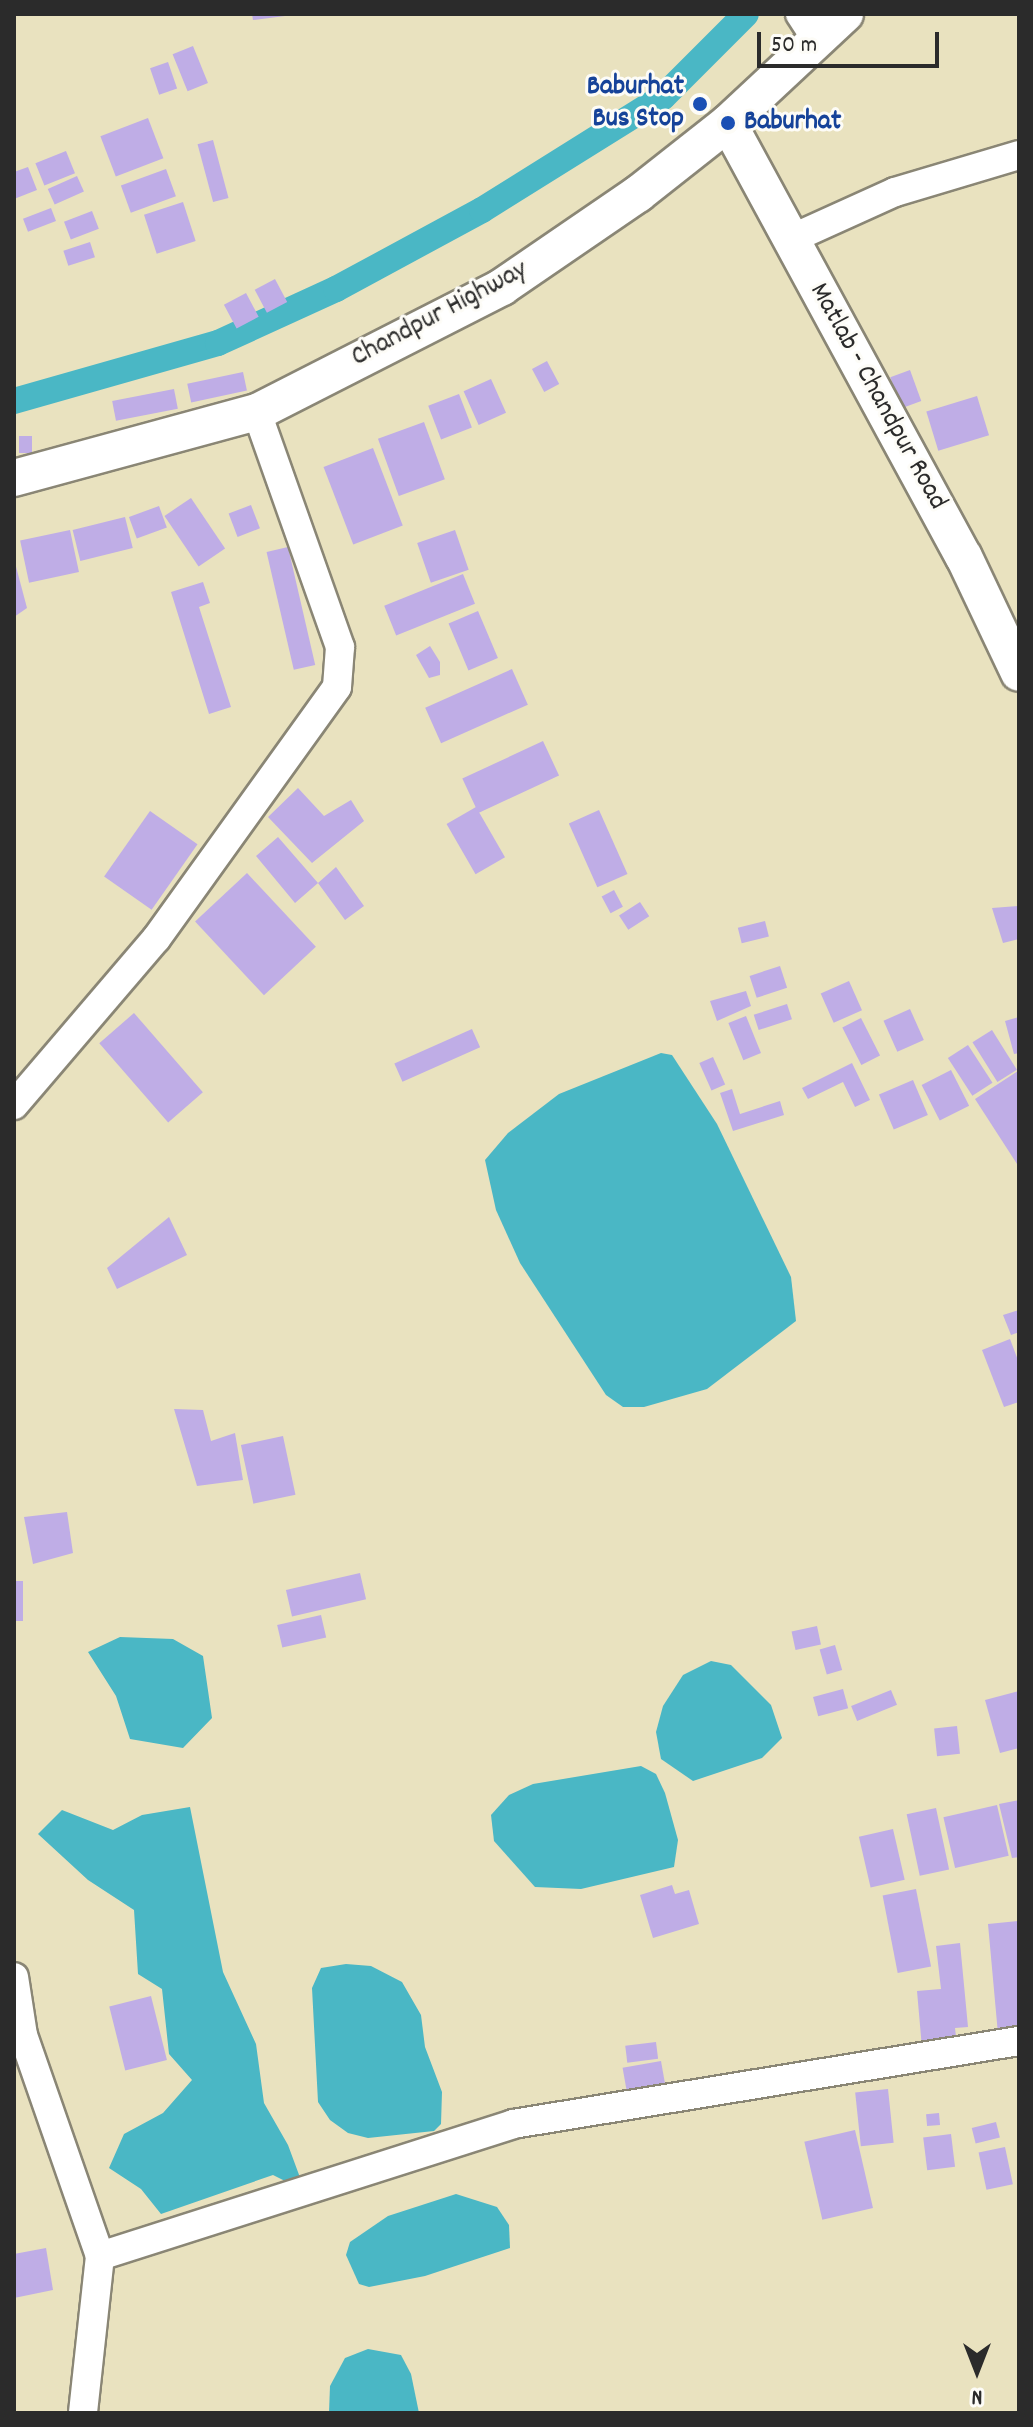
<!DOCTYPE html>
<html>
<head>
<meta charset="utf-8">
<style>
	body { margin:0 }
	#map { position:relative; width:1033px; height:2427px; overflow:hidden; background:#e9e2bf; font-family:Dekko,sans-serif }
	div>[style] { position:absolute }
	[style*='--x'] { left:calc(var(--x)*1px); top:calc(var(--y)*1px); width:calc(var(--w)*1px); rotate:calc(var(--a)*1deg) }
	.water>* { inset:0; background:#4ab7c5 }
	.canal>* { height:26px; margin:-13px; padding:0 13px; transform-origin:13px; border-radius:13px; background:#4ab7c5 }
	.building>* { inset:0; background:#bfade6; transform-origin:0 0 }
	.roads { filter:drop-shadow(2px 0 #8a8675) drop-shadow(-2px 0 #8a8675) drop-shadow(0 2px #8a8675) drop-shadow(0 -2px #8a8675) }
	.minor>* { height:28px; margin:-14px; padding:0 14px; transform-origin:14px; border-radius:14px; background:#fff }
	.major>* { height:36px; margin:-18px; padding:0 18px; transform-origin:18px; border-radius:18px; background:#fff }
	.dots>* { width:22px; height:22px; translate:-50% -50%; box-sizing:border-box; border:4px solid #fdfcf7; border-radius:50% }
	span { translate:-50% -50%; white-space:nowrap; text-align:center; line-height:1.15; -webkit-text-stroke:6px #fdfcf7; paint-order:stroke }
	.transit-label { font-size:28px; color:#164399; font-weight:700 }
	.right { translate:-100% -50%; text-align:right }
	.left { translate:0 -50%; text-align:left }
	.street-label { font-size:28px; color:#2b2b2b }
	.frame { position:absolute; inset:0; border:16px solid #2b2b2b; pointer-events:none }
	.north { position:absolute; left:937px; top:2331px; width:80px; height:80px; -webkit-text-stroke:6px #fdfcf7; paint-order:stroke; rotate:180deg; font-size:22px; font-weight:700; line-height:32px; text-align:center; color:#2b2b2b }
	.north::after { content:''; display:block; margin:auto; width:28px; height:36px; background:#2b2b2b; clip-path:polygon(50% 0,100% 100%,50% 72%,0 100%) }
	.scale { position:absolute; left:757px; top:32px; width:182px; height:36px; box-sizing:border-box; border:4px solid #2b2b2b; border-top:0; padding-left:10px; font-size:24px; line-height:28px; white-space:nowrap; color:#2b2b2b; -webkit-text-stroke:6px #fdfcf7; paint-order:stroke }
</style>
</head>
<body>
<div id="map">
	<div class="water">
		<i style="clip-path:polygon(661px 1053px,672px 1055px,717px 1124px,791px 1277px,796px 1321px,707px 1389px,644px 1407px,623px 1407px,606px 1395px,520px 1263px,496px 1210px,485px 1160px,508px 1133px,559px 1094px)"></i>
		<i style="clip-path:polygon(120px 1637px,173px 1639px,203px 1656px,212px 1718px,183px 1748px,130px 1739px,116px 1696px,88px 1652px)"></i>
		<i style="clip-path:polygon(711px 1661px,731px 1665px,771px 1705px,782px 1738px,762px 1758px,693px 1781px,661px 1759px,656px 1732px,663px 1706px,683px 1675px)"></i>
		<i style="clip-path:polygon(641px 1766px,656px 1774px,665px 1793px,678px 1840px,674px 1867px,581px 1889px,535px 1887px,494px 1841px,491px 1815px,509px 1795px,533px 1784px)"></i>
		<i style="clip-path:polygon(190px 1807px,223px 1972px,256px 2044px,264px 2103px,288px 2145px,305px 2191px,273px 2175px,161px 2214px,141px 2189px,109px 2168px,124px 2134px,163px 2113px,192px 2080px,169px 2054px,162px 1989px,138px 1974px,134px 1910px,88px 1880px,38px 1834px,62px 1810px,113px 1830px,142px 1815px)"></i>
		<i style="clip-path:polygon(346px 1964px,371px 1966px,402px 1982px,421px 2015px,425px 2047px,442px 2092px,441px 2124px,434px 2131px,368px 2138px,348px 2133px,330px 2120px,318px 2102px,312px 1988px,321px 1968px)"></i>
		<i style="clip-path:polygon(456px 2194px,497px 2207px,509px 2225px,510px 2248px,425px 2276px,369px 2287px,359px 2284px,346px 2255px,350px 2242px,388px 2216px)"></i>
		<i style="clip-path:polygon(368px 2349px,401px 2355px,411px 2374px,419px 2413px,329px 2413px,330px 2386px,345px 2358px)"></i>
	</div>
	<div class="canal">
		<i style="--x:14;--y:401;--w:212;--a:-15.9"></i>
		<i style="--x:218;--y:343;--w:130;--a:-24.6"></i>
		<i style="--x:336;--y:289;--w:166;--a:-28.4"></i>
		<i style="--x:482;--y:210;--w:213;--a:-32"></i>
		<i style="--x:663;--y:97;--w:117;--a:-45"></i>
	</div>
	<div class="building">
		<i style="clip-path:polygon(252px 14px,285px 14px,285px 16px,253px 20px)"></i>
		<i style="left:193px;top:46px;width:40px;height:22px;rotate:68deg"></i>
		<i style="left:168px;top:62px;width:28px;height:19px;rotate:71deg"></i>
		<i style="left:148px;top:118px;width:43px;height:51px;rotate:69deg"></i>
		<i style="left:213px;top:140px;width:60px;height:16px;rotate:75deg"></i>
		<i style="left:66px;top:151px;width:24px;height:33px;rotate:68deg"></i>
		<i style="clip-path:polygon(28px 167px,37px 190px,14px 199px,14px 172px)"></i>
		<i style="left:166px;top:169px;width:29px;height:48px;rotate:70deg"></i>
		<i style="left:77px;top:176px;width:17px;height:32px;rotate:66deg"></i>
		<i style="left:183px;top:202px;width:41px;height:41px;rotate:72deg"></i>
		<i style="left:51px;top:208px;width:14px;height:30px;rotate:69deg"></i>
		<i style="left:92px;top:211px;width:19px;height:30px;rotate:69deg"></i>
		<i style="left:90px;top:242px;width:16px;height:28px;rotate:72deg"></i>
		<i style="left:275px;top:279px;width:26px;height:23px;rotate:62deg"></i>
		<i style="left:246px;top:293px;width:27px;height:25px;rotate:62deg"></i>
		<i style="left:547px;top:361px;width:26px;height:17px;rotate:62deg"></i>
		<i style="left:910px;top:370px;width:33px;height:21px;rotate:70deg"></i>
		<i style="left:243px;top:372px;width:19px;height:57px;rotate:78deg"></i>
		<i style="left:491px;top:379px;width:37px;height:30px;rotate:66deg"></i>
		<i style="left:174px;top:389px;width:20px;height:63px;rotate:79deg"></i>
		<i style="left:459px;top:394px;width:36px;height:33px;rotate:69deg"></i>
		<i style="left:977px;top:396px;width:41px;height:53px;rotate:73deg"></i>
		<i style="left:424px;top:422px;width:61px;height:49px;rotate:70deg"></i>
		<i style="left:19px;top:436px;width:13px;height:17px"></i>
		<i style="left:373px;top:448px;width:83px;height:53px;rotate:69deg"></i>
		<i style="left:191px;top:498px;width:61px;height:32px;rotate:56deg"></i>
		<i style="left:251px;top:505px;width:25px;height:24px;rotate:69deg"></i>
		<i style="left:159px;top:506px;width:23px;height:32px;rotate:70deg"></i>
		<i style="left:125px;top:517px;width:32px;height:54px;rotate:76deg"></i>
		<i style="left:70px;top:530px;width:43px;height:51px;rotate:78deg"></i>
		<i style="left:455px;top:530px;width:42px;height:40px;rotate:71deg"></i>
		<i style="left:288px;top:547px;width:121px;height:22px;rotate:77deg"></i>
		<i style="clip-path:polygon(14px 559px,27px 608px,14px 617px)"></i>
		<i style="left:463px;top:574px;width:32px;height:85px;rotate:68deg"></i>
		<i style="clip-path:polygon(203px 582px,210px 603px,199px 607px,231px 707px,209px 714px,171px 592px)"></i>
		<i style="left:478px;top:611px;width:51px;height:32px;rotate:67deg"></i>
		<i style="clip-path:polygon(430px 646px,440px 662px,440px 675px,429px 678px,416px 655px)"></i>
		<i style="left:512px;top:669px;width:39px;height:95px;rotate:66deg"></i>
		<i style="left:543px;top:741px;width:38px;height:89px;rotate:65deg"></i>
		<i style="clip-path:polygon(298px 788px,324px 816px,351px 800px,364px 821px,312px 863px,268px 817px)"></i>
		<i style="left:476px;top:807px;width:58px;height:34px;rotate:60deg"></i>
		<i style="left:599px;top:810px;width:70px;height:33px;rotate:66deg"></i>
		<i style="left:150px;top:811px;width:58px;height:80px;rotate:35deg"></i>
		<i style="clip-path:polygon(278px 837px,318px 883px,336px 867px,364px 906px,345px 920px,318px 883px,295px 903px,256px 856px)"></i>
		<i style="left:247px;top:873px;width:101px;height:71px;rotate:47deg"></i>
		<i style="left:614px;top:890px;width:19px;height:14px;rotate:62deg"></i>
		<i style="left:640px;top:902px;width:17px;height:25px;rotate:57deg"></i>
		<i style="clip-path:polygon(1019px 906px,1019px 939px,1003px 943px,992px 908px)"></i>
		<i style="left:765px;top:921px;width:16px;height:28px;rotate:76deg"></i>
		<i style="left:780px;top:966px;width:23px;height:32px;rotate:72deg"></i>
		<i style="left:849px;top:981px;width:32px;height:31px;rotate:66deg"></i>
		<i style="clip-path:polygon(746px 991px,751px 1006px,717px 1021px,710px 1001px)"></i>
		<i style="left:787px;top:1004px;width:16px;height:35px;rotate:72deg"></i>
		<i style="left:910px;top:1009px;width:34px;height:29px;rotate:66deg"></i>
		<i style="left:134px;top:1013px;width:105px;height:46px;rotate:49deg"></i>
		<i style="left:746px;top:1016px;width:40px;height:19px;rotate:68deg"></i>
		<i style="clip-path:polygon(1019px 1017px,1019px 1053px,1014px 1054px,1005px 1021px)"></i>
		<i style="left:861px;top:1018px;width:42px;height:21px;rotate:63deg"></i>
		<i style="left:472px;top:1029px;width:20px;height:85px;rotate:66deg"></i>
		<i style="left:992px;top:1030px;width:47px;height:23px;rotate:58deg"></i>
		<i style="left:968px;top:1045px;width:45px;height:24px;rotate:57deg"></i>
		<i style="left:713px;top:1057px;width:30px;height:15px;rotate:66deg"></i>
		<i style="clip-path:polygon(852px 1063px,870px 1100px,855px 1107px,843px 1082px,808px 1099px,802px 1088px)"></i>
		<i style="left:951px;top:1070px;width:40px;height:33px;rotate:63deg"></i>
		<i style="clip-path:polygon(1018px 1071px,1019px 1073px,1019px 1167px,975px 1099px)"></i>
		<i style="left:913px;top:1080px;width:38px;height:37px;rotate:67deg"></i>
		<i style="clip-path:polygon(732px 1089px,740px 1114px,780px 1101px,784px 1115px,733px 1131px,720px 1093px)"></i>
		<i style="clip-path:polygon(169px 1217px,187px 1255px,117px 1289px,107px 1268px)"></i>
		<i style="clip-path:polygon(1019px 1310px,1019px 1332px,1011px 1335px,1003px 1315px)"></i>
		<i style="clip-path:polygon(1010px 1339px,1019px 1363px,1019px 1402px,1004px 1407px,982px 1350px)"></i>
		<i style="clip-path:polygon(174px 1409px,203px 1410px,211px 1441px,235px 1433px,243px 1480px,197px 1486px)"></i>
		<i style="left:283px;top:1436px;width:60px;height:43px;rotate:78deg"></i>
		<i style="clip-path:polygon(67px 1512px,73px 1553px,33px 1564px,24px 1517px)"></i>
		<i style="left:360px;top:1573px;width:27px;height:76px;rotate:77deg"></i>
		<i style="left:14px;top:1581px;width:9px;height:40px"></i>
		<i style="left:321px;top:1615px;width:23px;height:45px;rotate:77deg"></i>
		<i style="left:817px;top:1626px;width:19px;height:26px;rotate:78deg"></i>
		<i style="left:835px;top:1645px;width:26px;height:16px;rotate:74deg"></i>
		<i style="left:843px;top:1689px;width:20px;height:31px;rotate:75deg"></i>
		<i style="left:891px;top:1690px;width:16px;height:43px;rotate:68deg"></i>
		<i style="clip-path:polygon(1019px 1691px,1019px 1748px,1000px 1753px,985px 1700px)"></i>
		<i style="left:957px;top:1726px;width:28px;height:23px;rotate:84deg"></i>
		<i style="clip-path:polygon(1019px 1800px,1019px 1857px,1012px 1858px,999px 1804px)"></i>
		<i style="left:997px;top:1805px;width:52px;height:55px;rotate:77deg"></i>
		<i style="left:936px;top:1808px;width:63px;height:30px;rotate:78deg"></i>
		<i style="left:893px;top:1829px;width:52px;height:35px;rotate:77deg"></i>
		<i style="clip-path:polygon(672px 1885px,675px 1894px,689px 1890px,699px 1924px,653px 1938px,640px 1895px)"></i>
		<i style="left:916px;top:1889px;width:79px;height:34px;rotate:79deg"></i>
		<i style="clip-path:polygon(1019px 1921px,1019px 2032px,998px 2034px,988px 1924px)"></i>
		<i style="clip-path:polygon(960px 1943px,968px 2027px,955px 2028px,957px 2045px,922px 2048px,917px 1991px,941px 1989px,936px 1946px)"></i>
		<i style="left:151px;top:1996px;width:66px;height:43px;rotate:76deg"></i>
		<i style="left:656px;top:2042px;width:17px;height:31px;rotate:83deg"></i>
		<i style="left:661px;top:2061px;width:28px;height:39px;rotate:80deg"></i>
		<i style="left:888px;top:2089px;width:54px;height:33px;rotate:84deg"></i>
		<i style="left:939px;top:2113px;width:12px;height:13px;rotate:85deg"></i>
		<i style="left:996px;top:2122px;width:16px;height:25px;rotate:76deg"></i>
		<i style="left:855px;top:2130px;width:80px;height:52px;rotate:77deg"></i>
		<i style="left:951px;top:2134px;width:33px;height:28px;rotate:83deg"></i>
		<i style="left:1005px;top:2147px;width:38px;height:27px;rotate:78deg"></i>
		<i style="clip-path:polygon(46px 2248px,53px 2290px,14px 2298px,14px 2254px)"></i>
	</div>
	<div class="roads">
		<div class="minor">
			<i style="--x:800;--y:14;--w:31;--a:57"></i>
			<i style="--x:791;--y:239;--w:114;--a:-24.3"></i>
			<i style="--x:895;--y:192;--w:129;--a:-16.6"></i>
			<i style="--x:14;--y:1105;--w:218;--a:-49.5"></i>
			<i style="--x:156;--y:939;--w:310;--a:-54.3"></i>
			<i style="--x:337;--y:687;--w:40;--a:-85.7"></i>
			<i style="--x:340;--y:647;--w:249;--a:-109.5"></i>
			<i style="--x:14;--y:1977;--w:59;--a:81.2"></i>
			<i style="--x:23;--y:2035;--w:234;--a:70.8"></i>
			<i style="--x:100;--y:2256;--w:158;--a:96.2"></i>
			<i style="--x:100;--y:2256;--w:434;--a:-17.7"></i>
			<i style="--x:513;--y:2124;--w:513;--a:-9.32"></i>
		</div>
		<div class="major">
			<i style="--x:728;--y:123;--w:494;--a:61.5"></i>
			<i style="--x:964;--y:557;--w:128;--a:64.6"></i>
			<i style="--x:14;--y:478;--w:252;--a:-15.2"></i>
			<i style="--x:257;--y:412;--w:275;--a:-27"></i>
			<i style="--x:502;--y:287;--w:165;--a:-34.4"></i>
			<i style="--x:638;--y:194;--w:115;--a:-38.3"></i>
			<i style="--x:728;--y:123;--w:160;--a:-43"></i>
		</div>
	</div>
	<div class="dots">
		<i style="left:700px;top:104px;background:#1a4fb4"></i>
		<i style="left:728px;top:123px;background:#1a4fb4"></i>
	</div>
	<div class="transit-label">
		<span class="right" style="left:684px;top:104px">Baburhat<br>Bus Stop</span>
		<span class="left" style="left:744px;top:123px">Baburhat</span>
	</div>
	<div class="street-label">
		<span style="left:440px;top:315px;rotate:-28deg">Chandpur Highway</span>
		<span style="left:877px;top:397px;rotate:61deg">Matlab - Chandpur Road</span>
	</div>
	<div class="frame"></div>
	<div class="north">N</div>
	<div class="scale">50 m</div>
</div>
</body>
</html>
